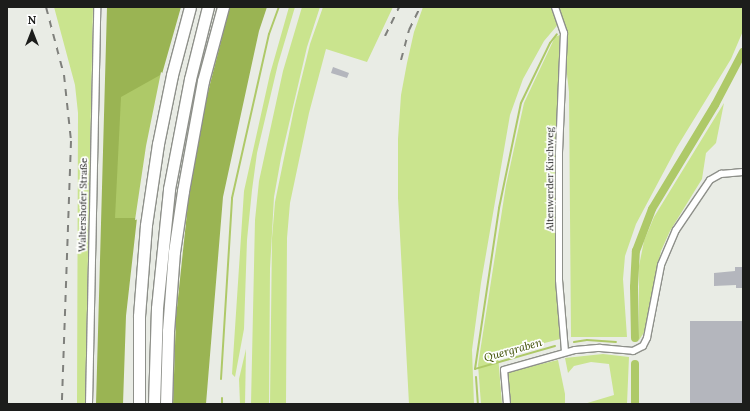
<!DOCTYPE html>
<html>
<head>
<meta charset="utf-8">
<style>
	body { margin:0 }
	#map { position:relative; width:750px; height:411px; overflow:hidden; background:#e9ece5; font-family:Lora,serif }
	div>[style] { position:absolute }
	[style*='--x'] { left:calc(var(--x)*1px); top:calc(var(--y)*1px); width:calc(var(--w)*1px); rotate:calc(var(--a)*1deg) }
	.green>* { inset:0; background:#cae48e }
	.forest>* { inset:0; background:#9ab453 }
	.water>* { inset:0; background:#aec968 }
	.pier>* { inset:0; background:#e9ece5 }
	.stream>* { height:2px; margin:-1px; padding:0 1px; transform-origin:1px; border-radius:1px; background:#aec968 }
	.canal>* { height:8px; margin:-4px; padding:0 4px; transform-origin:4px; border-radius:4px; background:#aec968 }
	.building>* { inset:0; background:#b4b6bd; transform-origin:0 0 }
	.roads { filter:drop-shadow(1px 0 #8e908a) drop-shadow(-1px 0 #8e908a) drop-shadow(0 1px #8e908a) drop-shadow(0 -1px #8e908a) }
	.minor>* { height:6px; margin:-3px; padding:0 3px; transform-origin:3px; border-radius:3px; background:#fff }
	.motorway>* { height:11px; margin:-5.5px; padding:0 5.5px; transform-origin:5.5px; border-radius:5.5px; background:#fff }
	.rail>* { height:2px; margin-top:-1px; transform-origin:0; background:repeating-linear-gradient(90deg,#7f807c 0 7px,transparent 0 14px) }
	span { translate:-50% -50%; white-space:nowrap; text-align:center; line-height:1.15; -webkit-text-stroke:3.5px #fff; paint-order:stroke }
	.street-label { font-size:10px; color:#1c1d1b }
	.water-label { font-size:11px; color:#415107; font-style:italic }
	.frame { position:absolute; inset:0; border:8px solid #1c1d1b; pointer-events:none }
	.north { position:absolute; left:12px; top:12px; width:40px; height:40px; -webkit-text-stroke:3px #fff; paint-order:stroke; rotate:0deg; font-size:11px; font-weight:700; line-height:16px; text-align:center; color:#1c1d1b }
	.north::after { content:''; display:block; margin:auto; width:14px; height:18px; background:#1c1d1b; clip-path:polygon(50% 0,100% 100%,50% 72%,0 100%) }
</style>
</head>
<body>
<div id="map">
	<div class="green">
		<i style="clip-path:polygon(54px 7px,93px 7px,85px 404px,77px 404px,78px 113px,75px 85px)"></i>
		<i style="clip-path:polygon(289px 7px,295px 7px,278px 64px,257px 153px,252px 190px,247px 240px,244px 329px,235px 377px,232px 374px,244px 191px,270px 74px)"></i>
		<i style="clip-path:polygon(302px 7px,320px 7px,307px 47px,281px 158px,274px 197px,270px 269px,269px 404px,251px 404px,255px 220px,259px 181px,283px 71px)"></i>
		<i style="clip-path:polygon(323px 7px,393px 7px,367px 62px,326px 49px,309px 113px,290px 203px,287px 238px,286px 404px,270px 404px,272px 238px,275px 202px,294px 109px,310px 44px)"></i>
		<i style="clip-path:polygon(423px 7px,743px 7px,743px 31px,731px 59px,677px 147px,636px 224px,625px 256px,623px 279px,627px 337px,571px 337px,569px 92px,561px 21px,544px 41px,523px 79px,510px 115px,481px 283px,472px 350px,474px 404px,409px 404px,398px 198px,398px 139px,401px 95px,407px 63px,414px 32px)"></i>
		<i style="clip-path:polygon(560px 35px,558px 89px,560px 339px,498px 355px,502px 404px,481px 404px,478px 365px,506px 185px,524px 103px,555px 37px)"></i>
		<i style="clip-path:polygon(724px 103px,716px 143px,706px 153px,702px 179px,670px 231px,661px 251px,645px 331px,639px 340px,639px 266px,644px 241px,654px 217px)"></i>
		<i style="clip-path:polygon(246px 349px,245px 404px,240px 404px,239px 379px)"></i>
		<i style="clip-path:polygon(603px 354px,629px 357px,627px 404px,584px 404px,614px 395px,609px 364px,591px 362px,574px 366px,568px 373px,565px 358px)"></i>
		<i style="clip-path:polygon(558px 360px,565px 394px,565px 404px,511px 404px,507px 372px)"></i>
	</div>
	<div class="forest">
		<i style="clip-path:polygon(107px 7px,181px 7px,162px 74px,116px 218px,137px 218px,126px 316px,123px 404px,96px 404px)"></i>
		<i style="clip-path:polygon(230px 7px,267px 7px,259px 31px,223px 197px,206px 404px,173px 404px,176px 317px,189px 194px,195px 151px,210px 84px)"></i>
	</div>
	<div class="water">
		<i style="clip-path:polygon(162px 74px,137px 218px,115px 218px,121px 97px)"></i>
	</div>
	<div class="pier">
		<i style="clip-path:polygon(161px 72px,164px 74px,150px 146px,139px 219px,135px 220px,146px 146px)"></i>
	</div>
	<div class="stream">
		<i style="--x:574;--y:342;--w:13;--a:-9"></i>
		<i style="--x:587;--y:340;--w:29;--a:4"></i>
		<i style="--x:555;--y:346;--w:83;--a:164"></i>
		<i style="--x:475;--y:369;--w:163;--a:-81.5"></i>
		<i style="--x:499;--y:208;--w:107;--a:-78.2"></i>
		<i style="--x:521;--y:103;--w:67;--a:-64.2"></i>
		<i style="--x:550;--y:43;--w:11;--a:-52"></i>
		<i style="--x:476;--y:377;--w:27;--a:86"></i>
		<i style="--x:221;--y:379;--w:181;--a:-86.5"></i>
		<i style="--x:232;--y:198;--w:168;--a:-77.3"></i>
		<i style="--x:269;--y:34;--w:29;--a:-70"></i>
		<i style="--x:222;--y:398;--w:6;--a:90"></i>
	</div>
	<div class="canal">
		<i style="--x:635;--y:338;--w:51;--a:-91.1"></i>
		<i style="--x:634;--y:287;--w:36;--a:-87"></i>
		<i style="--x:636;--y:251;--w:45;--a:-69.1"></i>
		<i style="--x:652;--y:209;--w:122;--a:-58.8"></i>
		<i style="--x:715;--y:105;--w:60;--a:-62.2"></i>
		<i style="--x:635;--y:364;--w:40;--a:90"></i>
	</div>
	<div class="building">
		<i style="clip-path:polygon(333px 67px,349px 73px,347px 78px,331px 73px)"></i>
		<i style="clip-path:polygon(735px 267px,743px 267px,743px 288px,736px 288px,736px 285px,714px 286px,714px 273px,735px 271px)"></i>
		<i style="left:690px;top:321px;width:53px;height:83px"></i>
	</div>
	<div class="roads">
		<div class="minor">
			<i style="--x:555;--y:7;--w:28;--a:71"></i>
			<i style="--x:564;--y:33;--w:121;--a:92.4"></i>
			<i style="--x:559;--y:154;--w:126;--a:90"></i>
			<i style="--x:559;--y:280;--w:72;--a:85.2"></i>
			<i style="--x:89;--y:404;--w:397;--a:-88.8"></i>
			<i style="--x:507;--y:404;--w:34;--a:-95"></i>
			<i style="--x:504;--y:370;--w:74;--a:-15.7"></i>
			<i style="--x:575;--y:350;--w:25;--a:-5"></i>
			<i style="--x:600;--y:348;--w:33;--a:5"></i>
			<i style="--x:633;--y:351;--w:11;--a:-27"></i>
			<i style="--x:643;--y:346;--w:9;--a:-63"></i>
			<i style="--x:647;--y:338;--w:74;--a:-79.1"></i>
			<i style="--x:661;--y:265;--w:38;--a:-67"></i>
			<i style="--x:676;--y:230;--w:60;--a:-55.8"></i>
			<i style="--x:710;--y:180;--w:13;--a:-29"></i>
			<i style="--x:721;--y:174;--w:22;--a:-5"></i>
		</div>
		<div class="motorway">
			<i style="--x:139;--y:404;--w:88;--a:-90"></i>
			<i style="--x:139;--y:316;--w:91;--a:-85.6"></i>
			<i style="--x:146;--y:225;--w:82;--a:-81.6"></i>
			<i style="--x:158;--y:144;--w:70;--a:-78.5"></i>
			<i style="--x:172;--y:75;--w:70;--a:-75.2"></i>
			<i style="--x:154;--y:404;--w:96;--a:-88.2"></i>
			<i style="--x:157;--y:308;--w:120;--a:-84.2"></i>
			<i style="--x:169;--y:189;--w:112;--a:-79.2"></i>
			<i style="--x:190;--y:79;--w:74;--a:-76"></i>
			<i style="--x:166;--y:404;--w:73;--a:-88.4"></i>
			<i style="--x:168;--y:331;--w:79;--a:-85.7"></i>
			<i style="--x:174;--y:252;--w:62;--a:-81.6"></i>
			<i style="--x:183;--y:191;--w:112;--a:-79.7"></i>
			<i style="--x:203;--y:81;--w:77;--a:-74.9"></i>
		</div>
	</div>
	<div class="rail">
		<i style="--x:46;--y:7;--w:70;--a:75.2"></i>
		<i style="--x:64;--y:75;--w:66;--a:83.9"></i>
		<i style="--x:71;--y:141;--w:263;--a:92"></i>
		<i style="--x:385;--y:36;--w:32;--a:-64"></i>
		<i style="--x:401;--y:60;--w:31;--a:-75"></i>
		<i style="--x:409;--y:30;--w:25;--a:-64"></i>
	</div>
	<div class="street-label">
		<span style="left:550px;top:179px;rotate:-90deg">Altenwerder Kirchweg</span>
		<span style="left:83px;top:205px;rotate:-89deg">Waltershofer Straße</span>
	</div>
	<div class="water-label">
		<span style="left:513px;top:350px;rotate:-16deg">Quergraben</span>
	</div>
	<div class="frame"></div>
	<div class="north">N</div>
</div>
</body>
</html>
